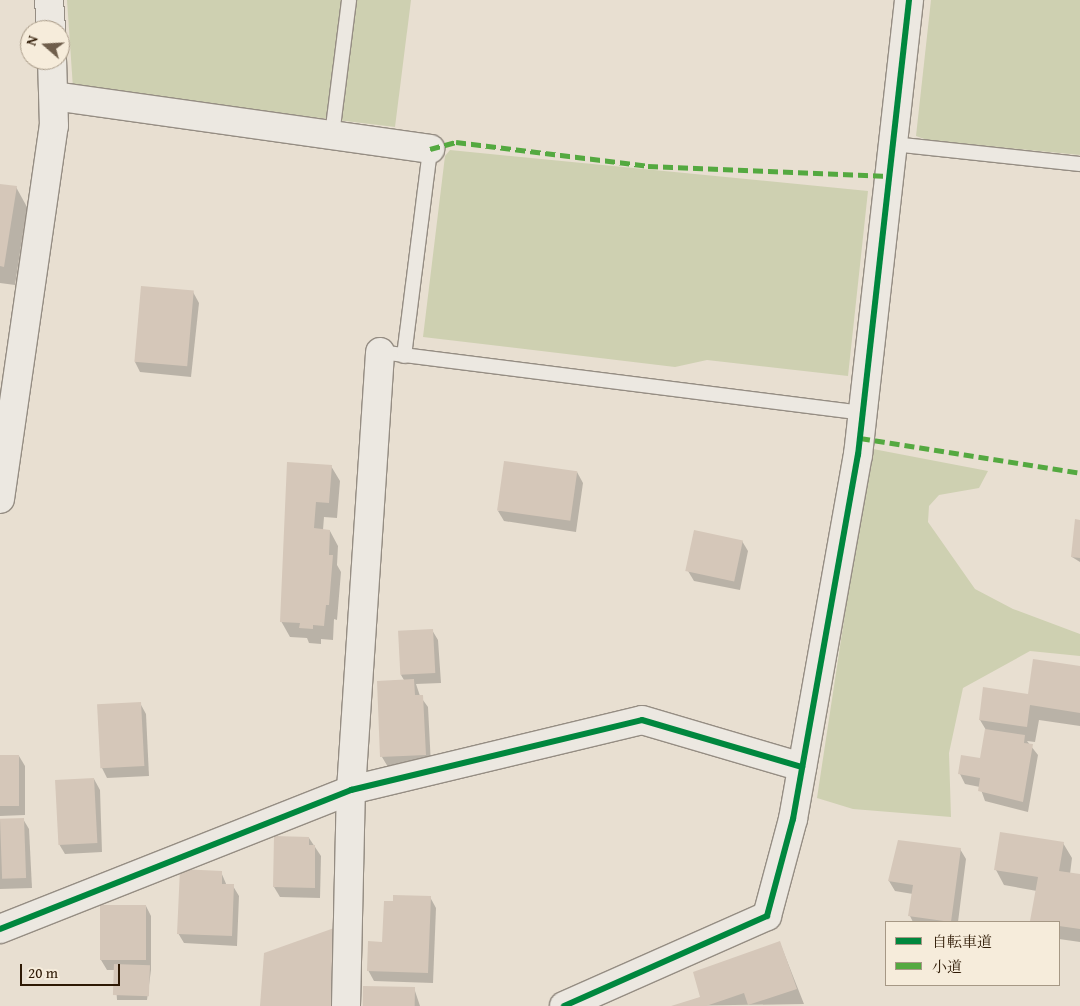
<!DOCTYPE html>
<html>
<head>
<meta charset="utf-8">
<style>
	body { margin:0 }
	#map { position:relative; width:1080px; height:1006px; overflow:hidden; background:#e8dfd1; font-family:"Gentium Book Plus","Noto Serif JP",serif }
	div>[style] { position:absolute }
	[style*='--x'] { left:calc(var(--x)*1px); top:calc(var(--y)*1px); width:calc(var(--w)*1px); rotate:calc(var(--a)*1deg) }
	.green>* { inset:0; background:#ced0b1 }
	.shadow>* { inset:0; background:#0003 }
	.building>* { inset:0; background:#d5c7b9; transform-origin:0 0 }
	.roads { filter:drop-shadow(1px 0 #958d83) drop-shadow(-1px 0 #958d83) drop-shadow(0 1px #958d83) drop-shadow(0 -1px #958d83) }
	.service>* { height:14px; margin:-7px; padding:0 7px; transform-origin:7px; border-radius:7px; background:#ece8e1 }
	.minor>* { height:28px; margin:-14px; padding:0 14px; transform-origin:14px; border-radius:14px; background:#ece8e1 }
	.quiet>* { height:5px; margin-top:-2.5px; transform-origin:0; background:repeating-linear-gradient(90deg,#54a940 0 10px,transparent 0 15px) }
	.cycleway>* { height:6px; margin:-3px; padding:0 3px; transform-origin:3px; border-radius:3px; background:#00873e }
	span { translate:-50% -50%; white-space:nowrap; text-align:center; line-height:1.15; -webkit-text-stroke:4.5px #f6ecdb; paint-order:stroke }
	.legend { position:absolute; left:885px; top:921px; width:175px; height:65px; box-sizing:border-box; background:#f6ecdb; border:1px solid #a69885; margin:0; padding:6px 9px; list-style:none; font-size:15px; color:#2e1904 }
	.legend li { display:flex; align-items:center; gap:10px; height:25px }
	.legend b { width:25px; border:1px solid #a69885 }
	.north { position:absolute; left:20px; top:20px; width:50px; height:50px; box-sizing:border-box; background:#f6ecdb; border:1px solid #a69885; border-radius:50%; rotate:289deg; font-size:14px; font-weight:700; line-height:20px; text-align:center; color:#2e1904 }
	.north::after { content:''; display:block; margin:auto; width:18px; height:22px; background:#6f5e4c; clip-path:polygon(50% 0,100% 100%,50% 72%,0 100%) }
	.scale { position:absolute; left:20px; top:964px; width:100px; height:22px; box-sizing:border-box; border:2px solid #2e1904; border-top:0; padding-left:6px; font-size:15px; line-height:18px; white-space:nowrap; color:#2e1904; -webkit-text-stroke:4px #f6ecdb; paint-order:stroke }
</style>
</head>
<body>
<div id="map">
	<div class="green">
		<i style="clip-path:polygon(67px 0,411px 0,395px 127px,73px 88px)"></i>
		<i style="clip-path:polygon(931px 0,1080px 0,1080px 155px,927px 140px,916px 136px)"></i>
		<i style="clip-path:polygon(450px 150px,868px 191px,848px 376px,707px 360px,675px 367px,423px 337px,445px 156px)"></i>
		<i style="clip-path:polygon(873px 449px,988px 471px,979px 488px,939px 495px,929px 506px,928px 522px,975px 589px,1013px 609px,1080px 634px,1080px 656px,1030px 651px,963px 688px,949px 753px,951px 817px,853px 809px,817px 798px,868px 462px)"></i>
	</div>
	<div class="shadow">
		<i style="clip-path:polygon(0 185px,16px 187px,27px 207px,15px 285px,0 283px)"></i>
		<i style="clip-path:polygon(193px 292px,199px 303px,191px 377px,140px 372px,135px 362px)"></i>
		<i style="clip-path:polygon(288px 463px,331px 466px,340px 481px,337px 518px,324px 517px,323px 530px,330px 531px,338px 546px,337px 565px,341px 572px,337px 620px,334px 619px,333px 640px,321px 639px,321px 644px,309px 643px,307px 638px,290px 637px,281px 621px)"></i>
		<i style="clip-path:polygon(577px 472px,583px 483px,576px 532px,504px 521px,498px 511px)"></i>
		<i style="clip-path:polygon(1080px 521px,1080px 562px,1072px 557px)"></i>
		<i style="clip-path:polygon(742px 541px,748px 551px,740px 590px,694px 581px,688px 571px)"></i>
		<i style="clip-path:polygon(432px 630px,438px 640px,441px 683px,416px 684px,420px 696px,428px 707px,431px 765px,388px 767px,382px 757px,378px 682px,404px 680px,401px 675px)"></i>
		<i style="clip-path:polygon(1080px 667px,1080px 726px,1039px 720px,1035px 742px,1027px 741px,1038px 755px,1028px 812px,985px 801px,980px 787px,965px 784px,960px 774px,981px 759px,986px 730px,980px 720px)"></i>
		<i style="clip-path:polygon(140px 703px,146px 714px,149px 776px,107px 778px,102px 768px)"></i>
		<i style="clip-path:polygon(0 756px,19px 756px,25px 766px,25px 815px,0 816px)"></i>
		<i style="clip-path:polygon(94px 779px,100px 790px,102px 852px,65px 854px,59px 844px)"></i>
		<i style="clip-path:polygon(23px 819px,29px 829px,32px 888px,0 889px,0 820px)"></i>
		<i style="clip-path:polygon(309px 838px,321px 856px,320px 898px,280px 897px,274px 887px)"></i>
		<i style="clip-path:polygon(1063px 843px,1072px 858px,1070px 874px,1080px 876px,1080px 942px,1059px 939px,1059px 922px,1032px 922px,1037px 891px,1004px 885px,996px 870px)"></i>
		<i style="clip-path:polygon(960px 849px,966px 859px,958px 922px,913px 922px,910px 916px,913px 894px,895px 891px,889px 881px)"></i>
		<i style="clip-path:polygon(221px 872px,227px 886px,233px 886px,239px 896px,237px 946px,184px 943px,178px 933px)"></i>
		<i style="clip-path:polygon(430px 897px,436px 908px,433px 983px,374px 981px,368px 970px,383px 943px)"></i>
		<i style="clip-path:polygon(146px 906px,151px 916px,151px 1001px,151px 970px,147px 1000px,117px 1000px,115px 970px,107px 970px,101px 960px)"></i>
		<i style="clip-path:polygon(780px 943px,804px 1004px,674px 1006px,702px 997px)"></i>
		<i style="clip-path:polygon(414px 988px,420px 1006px,363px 1006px)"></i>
	</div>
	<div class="building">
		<i style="clip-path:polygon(0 184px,17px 186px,4px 267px,0 266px)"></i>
		<i style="left:141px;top:286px;width:53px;height:76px;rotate:5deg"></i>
		<i style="left:504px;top:461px;width:74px;height:50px;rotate:8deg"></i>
		<i style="clip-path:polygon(287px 462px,332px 465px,329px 503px,316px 502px,314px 528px,330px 530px,329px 555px,333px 555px,329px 605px,326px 605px,324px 626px,313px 625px,313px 629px,299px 628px,300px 623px,280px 622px)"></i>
		<i style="clip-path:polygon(1075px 519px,1080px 520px,1080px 558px,1071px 557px)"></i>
		<i style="left:694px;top:530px;width:50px;height:42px;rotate:12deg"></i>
		<i style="left:433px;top:629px;width:44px;height:35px;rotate:87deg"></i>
		<i style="clip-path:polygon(1033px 659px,1080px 666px,1080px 713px,1030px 705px,1027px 727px,979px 720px,983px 687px,1028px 694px)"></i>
		<i style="clip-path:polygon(414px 679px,415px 695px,423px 695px,426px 755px,380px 757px,377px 681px)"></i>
		<i style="left:141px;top:702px;width:64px;height:44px;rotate:87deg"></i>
		<i style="clip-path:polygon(985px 729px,1025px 735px,1024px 743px,1033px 744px,1023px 802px,978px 791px,980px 778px,958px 774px,961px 755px,980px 758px)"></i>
		<i style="left:0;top:755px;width:19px;height:51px"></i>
		<i style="left:94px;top:778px;width:65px;height:39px;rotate:87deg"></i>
		<i style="left:24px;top:818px;width:60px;height:24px;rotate:88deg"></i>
		<i style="clip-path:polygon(1000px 832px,1064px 842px,1059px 871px,1080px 874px,1080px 929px,1059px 926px,1059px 922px,1030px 921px,1038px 877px,994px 870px)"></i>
		<i style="clip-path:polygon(274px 836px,309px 837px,309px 845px,315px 845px,315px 888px,273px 887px)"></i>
		<i style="clip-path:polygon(898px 840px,961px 848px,951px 922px,908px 916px,913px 885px,888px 881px)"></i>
		<i style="clip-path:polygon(180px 869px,222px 871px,222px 884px,234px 884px,232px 936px,177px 934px)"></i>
		<i style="clip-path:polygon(393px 895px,431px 896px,428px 973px,367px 971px,368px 941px,382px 942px,384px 901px,393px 901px)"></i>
		<i style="left:100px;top:905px;width:46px;height:55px"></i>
		<i style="clip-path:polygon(337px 927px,332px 1006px,260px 1006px,264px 953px)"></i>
		<i style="clip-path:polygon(780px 941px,797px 989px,748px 1005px,744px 993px,706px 1006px,671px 1006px,700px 997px,693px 972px)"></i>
		<i style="left:114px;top:964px;width:36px;height:31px;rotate:2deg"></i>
		<i style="left:363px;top:986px;width:52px;height:20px;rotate:1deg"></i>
	</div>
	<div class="roads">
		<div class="service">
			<i style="--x:332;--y:135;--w:136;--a:-82.8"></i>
			<i style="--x:893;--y:144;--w:188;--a:6.1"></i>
			<i style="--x:380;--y:352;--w:487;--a:7.2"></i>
			<i style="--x:404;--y:356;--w:209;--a:-82.8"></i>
		</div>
		<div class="minor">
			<i style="--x:49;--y:0;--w:30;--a:86"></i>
			<i style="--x:54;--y:96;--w:380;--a:8"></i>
			<i style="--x:0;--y:499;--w:377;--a:-81.8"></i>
			<i style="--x:54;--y:126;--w:66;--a:-91.7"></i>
			<i style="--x:0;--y:929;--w:378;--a:-21.6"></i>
			<i style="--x:351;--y:790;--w:299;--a:-13.5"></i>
			<i style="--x:642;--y:720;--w:167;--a:16.4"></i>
			<i style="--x:346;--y:1006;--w:216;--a:-88.7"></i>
			<i style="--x:351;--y:790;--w:439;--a:-86.2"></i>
			<i style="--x:564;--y:1006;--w:222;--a:-23.9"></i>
			<i style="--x:767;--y:916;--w:100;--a:-75"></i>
			<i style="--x:793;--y:819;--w:370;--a:-79.9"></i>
			<i style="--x:858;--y:455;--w:458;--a:-83.6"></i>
		</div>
	</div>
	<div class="quiet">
		<i style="--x:430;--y:149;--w:27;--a:-15"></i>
		<i style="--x:456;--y:142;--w:193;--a:7.1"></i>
		<i style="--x:648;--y:166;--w:241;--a:2.4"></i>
		<i style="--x:860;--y:438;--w:223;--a:9"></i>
	</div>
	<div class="cycleway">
		<i style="--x:0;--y:929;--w:378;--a:-21.6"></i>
		<i style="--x:351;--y:790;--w:299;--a:-13.5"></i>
		<i style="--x:642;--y:720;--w:167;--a:16.4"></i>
		<i style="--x:564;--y:1006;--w:222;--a:-23.9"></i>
		<i style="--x:767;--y:916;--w:100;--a:-75"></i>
		<i style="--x:793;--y:819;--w:370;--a:-79.9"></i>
		<i style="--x:858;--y:455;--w:458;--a:-83.6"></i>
	</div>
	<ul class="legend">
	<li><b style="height:6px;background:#00873e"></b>自転車道</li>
	<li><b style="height:6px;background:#54a940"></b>小道</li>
	</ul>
	<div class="north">N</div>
	<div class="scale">20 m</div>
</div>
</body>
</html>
